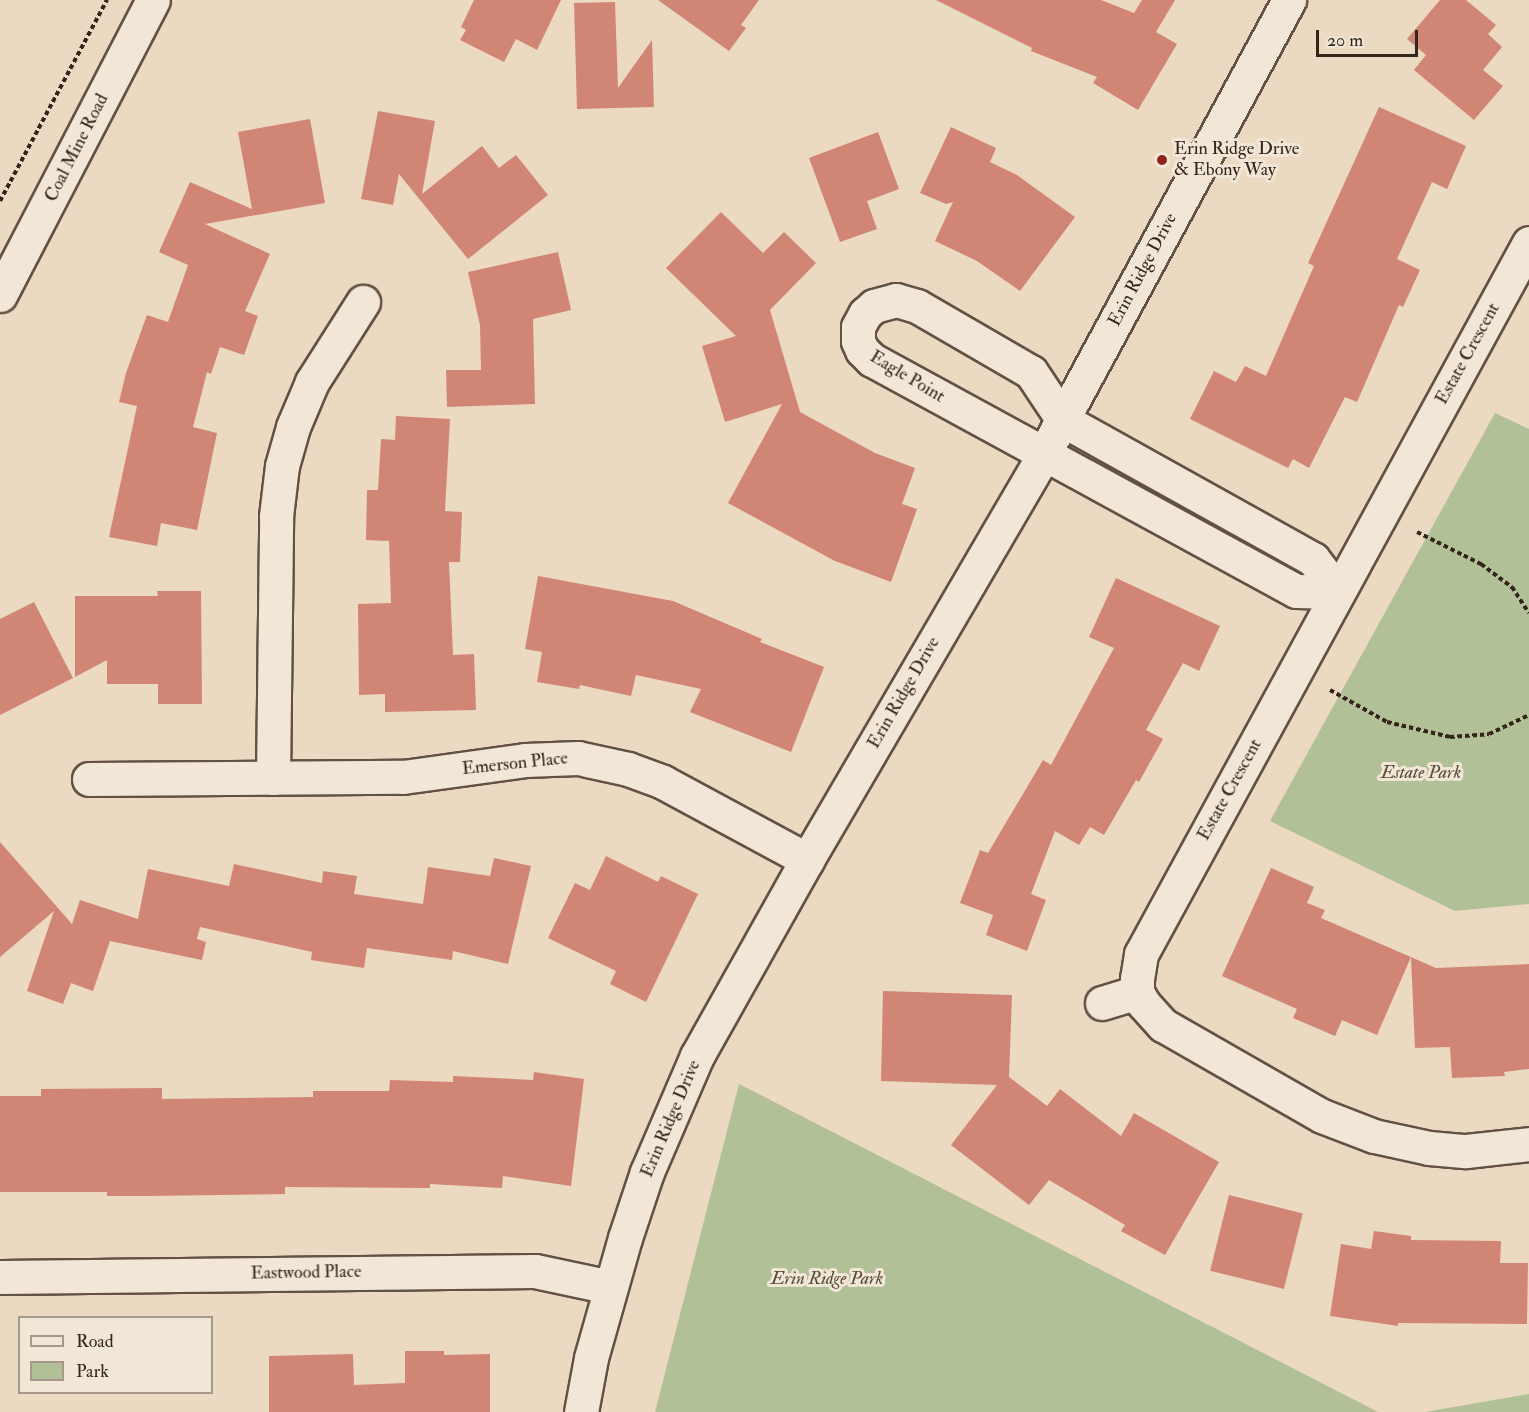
<!DOCTYPE html>
<html>
<head>
<meta charset="utf-8">
<style>
	body { margin:0 }
	#map { position:relative; width:1529px; height:1412px; overflow:hidden; background:#ebd9c1; font-family:"IM FELL Double Pica",serif }
	div>[style] { position:absolute }
	[style*='--x'] { left:calc(var(--x)*1px); top:calc(var(--y)*1px); width:calc(var(--w)*1px); rotate:calc(var(--a)*1deg) }
	.green>* { inset:0; background:#b2c097 }
	.building>* { inset:0; background:#d18575; transform-origin:0 0 }
	.path>* { height:4px; margin-top:-2px; transform-origin:0; background:repeating-linear-gradient(90deg,#34241a 0 4.5px,transparent 0 7.5px) }
	.roads { filter:drop-shadow(2px 0 #625144) drop-shadow(-2px 0 #625144) drop-shadow(0 2px #625144) drop-shadow(0 -2px #625144) }
	.minor>* { height:33px; margin:-16.5px; padding:0 16.5px; transform-origin:16.5px; border-radius:16.5px; background:#f2e6d7 }
	.dots>* { width:16px; height:16px; translate:-50% -50%; box-sizing:border-box; border:3px solid #f2e6d7; border-radius:50% }
	span { translate:-50% -50%; white-space:nowrap; text-align:center; line-height:1.15; -webkit-text-stroke:6px #f2e6d7; paint-order:stroke }
	.street-label { font-size:18px; color:#34241a }
	.poi-label { font-size:18px; color:#34241a }
	.left { translate:0 -50%; text-align:left }
	.park-label { font-size:18px; color:#544b39; font-style:italic }
	.legend { position:absolute; left:18px; top:1316px; width:195px; height:78px; box-sizing:border-box; background:#f2e6d7; border:2px solid #a6988b; margin:0; padding:8px 10px; list-style:none; font-size:18px; color:#34241a }
	.legend li { display:flex; align-items:center; gap:12px; height:30px }
	.legend b { width:30px; border:2px solid #a6988b }
	.scale { position:absolute; left:1316px; top:30px; width:102px; height:27px; box-sizing:border-box; border:3px solid #34241a; border-top:0; padding-left:8px; font-size:18px; line-height:21px; white-space:nowrap; color:#34241a; -webkit-text-stroke:4px #f2e6d7; paint-order:stroke }
</style>
</head>
<body>
<div id="map">
	<div class="green">
		<i style="clip-path:polygon(1495px 413px,1529px 429px,1529px 904px,1455px 911px,1270px 821px)"></i>
		<i style="clip-path:polygon(739px 1084px,1378px 1412px,655px 1412px)"></i>
		<i style="clip-path:polygon(1529px 1394px,1529px 1412px,1425px 1412px)"></i>
	</div>
	<div class="building">
		<i style="clip-path:polygon(474px 0,561px 0,537px 50px,516px 39px,504px 62px,460px 40px,466px 30px,461px 27px)"></i>
		<i style="clip-path:polygon(658px 0,759px 0,741px 25px,746px 28px,729px 51px)"></i>
		<i style="clip-path:polygon(936px 0,1101px 0,1134px 13px,1142px 0,1175px 0,1156px 32px,1177px 44px,1138px 110px,1093px 83px,1097px 77px,1031px 51px,1032px 48px)"></i>
		<i style="clip-path:polygon(1440px 0,1466px 0,1496px 25px,1488px 34px,1502px 47px,1483px 70px,1503px 86px,1474px 120px,1414px 70px,1426px 55px,1407px 39px)"></i>
		<i style="clip-path:polygon(615px 2px,618px 88px,652px 40px,654px 107px,577px 109px,574px 3px)"></i>
		<i style="clip-path:polygon(1379px 107px,1466px 146px,1447px 189px,1432px 182px,1397px 259px,1420px 270px,1403px 307px,1399px 305px,1357px 402px,1345px 397px,1309px 468px,1293px 459px,1288px 468px,1190px 419px,1214px 371px,1236px 382px,1245px 366px,1266px 376px,1314px 266px,1308px 263px)"></i>
		<i style="clip-path:polygon(378px 111px,435px 121px,422px 194px,482px 146px,499px 168px,516px 155px,548px 195px,468px 259px,399px 174px,393px 205px,361px 199px)"></i>
		<i style="clip-path:polygon(310px 119px,325px 203px,205px 224px,270px 254px,245px 311px,258px 316px,244px 355px,220px 347px,211px 374px,207px 372px,193px 427px,217px 433px,197px 530px,161px 523px,157px 546px,109px 537px,137px 406px,119px 402px,126px 373px,147px 315px,168px 322px,188px 265px,159px 252px,190px 182px,252px 209px,238px 132px)"></i>
		<i style="clip-path:polygon(951px 127px,996px 148px,990px 162px,1017px 175px,1075px 217px,1020px 291px,977px 261px,935px 241px,953px 202px,946px 204px,920px 193px)"></i>
		<i style="clip-path:polygon(878px 132px,899px 189px,867px 201px,877px 229px,840px 242px,809px 158px)"></i>
		<i style="clip-path:polygon(721px 212px,763px 253px,784px 232px,816px 263px,770px 310px,800px 412px,875px 453px,915px 468px,902px 504px,917px 509px,891px 582px,835px 561px,728px 503px,782px 404px,725px 422px,702px 346px,736px 336px,666px 268px)"></i>
		<i style="clip-path:polygon(558px 252px,571px 310px,533px 319px,535px 404px,447px 407px,446px 370px,481px 370px,480px 325px,468px 272px)"></i>
		<i style="clip-path:polygon(396px 416px,450px 419px,445px 511px,462px 512px,460px 562px,449px 562px,453px 655px,474px 654px,476px 710px,385px 712px,385px 694px,359px 695px,358px 604px,391px 603px,389px 541px,366px 540px,367px 490px,378px 490px,381px 439px,395px 440px)"></i>
		<i style="clip-path:polygon(538px 576px,673px 601px,762px 639px,760px 642px,824px 667px,791px 752px,690px 712px,701px 689px,636px 675px,631px 696px,580px 685px,579px 689px,537px 682px,542px 652px,525px 649px)"></i>
		<i style="clip-path:polygon(1116px 578px,1220px 626px,1199px 671px,1183px 663px,1146px 730px,1163px 739px,1139px 782px,1136px 780px,1104px 835px,1090px 827px,1079px 845px,1055px 831px,1031px 894px,1046px 900px,1027px 951px,986px 935px,993px 915px,960px 903px,980px 850px,988px 853px,1043px 760px,1051px 765px,1114px 648px,1089px 637px)"></i>
		<i style="clip-path:polygon(157px 591px,201px 591px,202px 704px,158px 704px,158px 684px,107px 684px,107px 660px,75px 677px,75px 596px,158px 596px)"></i>
		<i style="clip-path:polygon(34px 602px,73px 678px,0 715px,0 619px)"></i>
		<i style="clip-path:polygon(0 842px,72px 924px,80px 900px,138px 919px,148px 869px,229px 886px,234px 864px,322px 883px,323px 871px,357px 876px,354px 894px,423px 904px,428px 867px,490px 876px,494px 858px,531px 866px,508px 964px,453px 951px,452px 960px,367px 948px,364px 968px,311px 960px,312px 952px,200px 927px,197px 939px,206px 942px,202px 960px,110px 941px,93px 991px,71px 983px,63px 1004px,27px 991px,54px 911px,0 957px)"></i>
		<i style="clip-path:polygon(606px 856px,658px 882px,661px 876px,698px 894px,646px 1002px,610px 984px,616px 971px,548px 938px,575px 883px,590px 890px)"></i>
		<i style="clip-path:polygon(1271px 868px,1314px 887px,1307px 903px,1325px 910px,1321px 918px,1436px 968px,1529px 964px,1529px 1069px,1504px 1072px,1505px 1076px,1452px 1078px,1450px 1047px,1415px 1048px,1411px 957px,1377px 1035px,1342px 1020px,1335px 1036px,1293px 1018px,1297px 1009px,1222px 976px)"></i>
		<i style="clip-path:polygon(883px 991px,1012px 995px,1009px 1077px,1047px 1106px,1060px 1089px,1121px 1136px,1134px 1113px,1219px 1162px,1165px 1255px,1121px 1231px,1125px 1225px,1049px 1180px,1029px 1205px,951px 1145px,997px 1085px,881px 1081px)"></i>
		<i style="clip-path:polygon(534px 1072px,584px 1079px,571px 1186px,503px 1176px,502px 1188px,430px 1184px,430px 1188px,285px 1187px,285px 1194px,147px 1196px,107px 1196px,107px 1192px,0 1192px,0 1096px,41px 1096px,41px 1089px,162px 1088px,162px 1099px,313px 1097px,313px 1091px,389px 1091px,390px 1080px,453px 1082px,453px 1076px,533px 1080px)"></i>
		<i style="left:1229px;top:1195px;width:76px;height:78px;rotate:14deg"></i>
		<i style="clip-path:polygon(1374px 1231px,1411px 1236px,1411px 1240px,1501px 1241px,1500px 1263px,1528px 1263px,1527px 1324px,1398px 1323px,1398px 1326px,1330px 1316px,1341px 1244px,1371px 1249px)"></i>
		<i style="clip-path:polygon(405px 1351px,444px 1351px,444px 1355px,490px 1354px,490px 1412px,269px 1412px,269px 1356px,353px 1354px,354px 1385px,405px 1383px)"></i>
	</div>
	<div class="path">
		<i style="--x:0;--y:201;--w:228;--a:-62"></i>
		<i style="--x:1417;--y:532;--w:72;--a:26.6"></i>
		<i style="--x:1481;--y:564;--w:39;--a:37"></i>
		<i style="--x:1512;--y:587;--w:31;--a:57"></i>
		<i style="--x:1330;--y:690;--w:65;--a:29.3"></i>
		<i style="--x:1387;--y:722;--w:65;--a:13.4"></i>
		<i style="--x:1450;--y:737;--w:39;--a:-4"></i>
		<i style="--x:1489;--y:734;--w:44;--a:-25.4"></i>
	</div>
	<div class="roads">
		<div class="minor">
			<i style="--x:1529;--y:243;--w:810;--a:118.62"></i>
			<i style="--x:1141;--y:954;--w:24;--a:99"></i>
			<i style="--x:1137;--y:978;--w:14;--a:90"></i>
			<i style="--x:1137;--y:992;--w:13;--a:61"></i>
			<i style="--x:1143;--y:1003;--w:30;--a:48"></i>
			<i style="--x:1163;--y:1025;--w:183;--a:29.8"></i>
			<i style="--x:1322;--y:1116;--w:56;--a:21"></i>
			<i style="--x:1374;--y:1136;--w:56;--a:12.3"></i>
			<i style="--x:1429;--y:1148;--w:37;--a:5"></i>
			<i style="--x:1466;--y:1151;--w:63;--a:-6.3"></i>
			<i style="--x:0;--y:295;--w:332;--a:-62.6"></i>
			<i style="--x:896;--y:300;--w:22;--a:16"></i>
			<i style="--x:917;--y:306;--w:132;--a:30.1"></i>
			<i style="--x:1031;--y:372;--w:58;--a:56.3"></i>
			<i style="--x:1063;--y:420;--w:286;--a:29.1"></i>
			<i style="--x:1313;--y:559;--w:41;--a:52.9"></i>
			<i style="--x:1338;--y:592;--w:42;--a:-178.6"></i>
			<i style="--x:1296;--y:591;--w:483;--a:-151.4"></i>
			<i style="--x:872;--y:360;--w:14;--a:-135"></i>
			<i style="--x:862;--y:350;--w:10;--a:-114"></i>
			<i style="--x:858;--y:341;--w:14;--a:-90"></i>
			<i style="--x:858;--y:327;--w:15;--a:-62"></i>
			<i style="--x:865;--y:314;--w:12;--a:-42"></i>
			<i style="--x:874;--y:306;--w:23;--a:-15"></i>
			<i style="--x:273;--y:778;--w:262;--a:-89.3"></i>
			<i style="--x:276;--y:516;--w:50;--a:-83.2"></i>
			<i style="--x:282;--y:466;--w:41;--a:-74.2"></i>
			<i style="--x:293;--y:427;--w:49;--a:-67.1"></i>
			<i style="--x:312;--y:382;--w:95;--a:-57.5"></i>
			<i style="--x:89;--y:779;--w:314;--a:-0.4"></i>
			<i style="--x:403;--y:777;--w:123;--a:-7.9"></i>
			<i style="--x:525;--y:760;--w:53;--a:-2.2"></i>
			<i style="--x:578;--y:758;--w:51;--a:12.4"></i>
			<i style="--x:628;--y:769;--w:37;--a:20"></i>
			<i style="--x:663;--y:782;--w:164;--a:28.4"></i>
			<i style="--x:1102;--y:1003;--w:37;--a:-17"></i>
			<i style="--x:0;--y:1277;--w:535;--a:-0.64"></i>
			<i style="--x:535;--y:1271;--w:77;--a:12"></i>
			<i style="--x:581;--y:1412;--w:55;--a:-79.5"></i>
			<i style="--x:591;--y:1358;--w:125;--a:-74.2"></i>
			<i style="--x:625;--y:1238;--w:70;--a:-71.6"></i>
			<i style="--x:647;--y:1172;--w:126;--a:-66.7"></i>
			<i style="--x:697;--y:1056;--w:225;--a:-60.7"></i>
			<i style="--x:807;--y:860;--w:472;--a:-59.7"></i>
			<i style="--x:1045;--y:452;--w:514;--a:-61.64"></i>
		</div>
	</div>
	<div class="dots">
		<i style="left:1162px;top:160px;background:#8f2418"></i>
	</div>
	<div class="street-label">
		<span style="left:77px;top:148px;rotate:-63deg">Coal Mine Road</span>
		<span style="left:1143px;top:270px;rotate:-62deg">Erin Ridge Drive</span>
		<span style="left:1468px;top:354px;rotate:-61deg">Estate Crescent</span>
		<span style="left:907px;top:377px;rotate:31deg">Eagle Point</span>
		<span style="left:904px;top:693px;rotate:-60deg">Erin Ridge Drive</span>
		<span style="left:515px;top:764px;rotate:-6deg">Emerson Place</span>
		<span style="left:1230px;top:790px;rotate:-61deg">Estate Crescent</span>
		<span style="left:671px;top:1119px;rotate:-67deg">Erin Ridge Drive</span>
		<span style="left:306px;top:1273px;rotate:-1deg">Eastwood Place</span>
	</div>
	<div class="poi-label">
		<span class="left" style="left:1174px;top:160px">Erin Ridge Drive<br>&amp; Ebony Way</span>
	</div>
	<div class="park-label">
		<span style="left:1421px;top:773px">Estate Park</span>
		<span style="left:827px;top:1279px">Erin Ridge Park</span>
	</div>
	<ul class="legend">
	<li><b style="height:8px;background:#f2e6d7"></b>Road</li>
	<li><b style="height:16px;background:#b2c097"></b>Park</li>
	</ul>
	<div class="scale">20 m</div>
</div>
</body>
</html>
